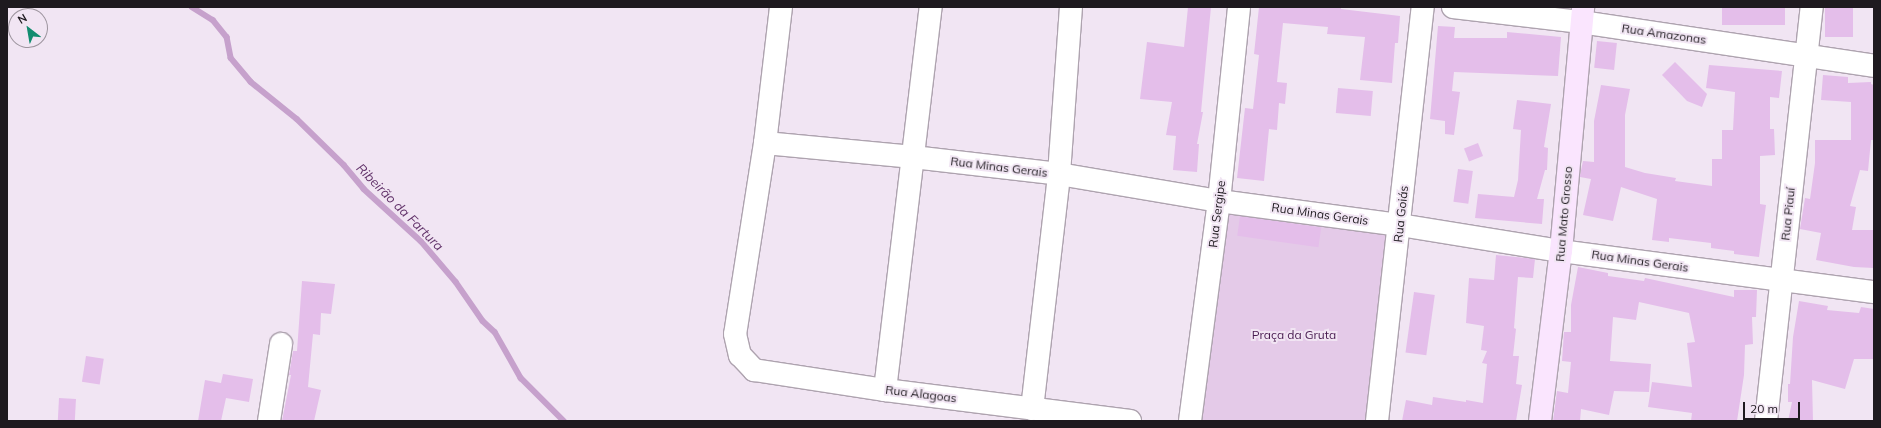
<!DOCTYPE html>
<html>
<head>
<meta charset="utf-8">
<style>
	body { margin:0 }
	#map { position:relative; width:1881px; height:428px; overflow:hidden; background:#f1e5f3; font-family:Mulish,sans-serif }
	div>[style] { position:absolute }
	[style*='--x'] { left:calc(var(--x)*1px); top:calc(var(--y)*1px); width:calc(var(--w)*1px); rotate:calc(var(--a)*1deg) }
	.green>* { inset:0; background:#e4cae8 }
	.stream>* { height:5.5px; margin:-2.75px; padding:0 2.75px; transform-origin:2.75px; border-radius:2.75px; background:#c6a1cc }
	.building>* { inset:0; background:#e4beea; transform-origin:0 0 }
	.roads { filter:drop-shadow(1px 0 #aea3af) drop-shadow(-1px 0 #aea3af) drop-shadow(0 1px #aea3af) drop-shadow(0 -1px #aea3af) }
	.street>* { height:22px; margin:-11px; padding:0 11px; transform-origin:11px; border-radius:11px; background:#fff }
	.secondary>* { height:22px; margin:-11px; padding:0 11px; transform-origin:11px; border-radius:11px; background:#fae5fe }
	span { translate:-50% -50%; white-space:nowrap; text-align:center; line-height:1.15; -webkit-text-stroke:4px #f1e5f3; paint-order:stroke }
	.street-label { font-size:12px; color:#1e1a1f }
	.park-label { font-size:12px; color:#481b50 }
	.water-label { font-size:13px; color:#62336a; font-style:italic }
	.frame { position:absolute; inset:0; border:8px solid #1e1a1f; pointer-events:none }
	.north { position:absolute; left:8px; top:8px; width:40px; height:40px; box-sizing:border-box; background:#f1e5f3; border:1px solid #9d949e; border-radius:50%; rotate:329deg; font-size:11px; font-weight:700; line-height:16px; text-align:center; color:#1e1a1f }
	.north::after { content:''; display:block; margin:auto; width:14px; height:18px; background:#128d70; clip-path:polygon(50% 0,100% 100%,50% 72%,0 100%) }
	.scale { position:absolute; left:1743px; top:402px; width:57px; height:18px; box-sizing:border-box; border:2px solid #1e1a1f; border-top:0; padding-left:5px; font-size:12px; line-height:14px; white-space:nowrap; color:#1e1a1f; -webkit-text-stroke:3px #f1e5f3; paint-order:stroke }
</style>
</head>
<body>
<div id="map">
	<div class="green">
		<i style="clip-path:polygon(1226px 208px,1390px 229px,1372px 421px,1196px 421px)"></i>
	</div>
	<div class="stream">
		<i style="--x:192;--y:7;--w:25;--a:32"></i>
		<i style="--x:213;--y:20;--w:22;--a:51"></i>
		<i style="--x:227;--y:37;--w:21;--a:79"></i>
		<i style="--x:231;--y:58;--w:31;--a:50"></i>
		<i style="--x:251;--y:82;--w:59;--a:38.8"></i>
		<i style="--x:297;--y:119;--w:66;--a:44.4"></i>
		<i style="--x:344;--y:165;--w:31;--a:50"></i>
		<i style="--x:364;--y:189;--w:77;--a:42.4"></i>
		<i style="--x:421;--y:241;--w:54;--a:49.5"></i>
		<i style="--x:456;--y:282;--w:47;--a:55.3"></i>
		<i style="--x:483;--y:321;--w:16;--a:43"></i>
		<i style="--x:495;--y:332;--w:53;--a:60.5"></i>
		<i style="--x:521;--y:378;--w:61;--a:45"></i>
	</div>
	<div class="building">
		<i style="clip-path:polygon(1188px 7px,1211px 7px,1201px 112px,1203px 112px,1197px 144px,1199px 144px,1197px 172px,1173px 170px,1176px 136px,1166px 135px,1172px 102px,1140px 99px,1147px 42px,1184px 47px)"></i>
		<i style="clip-path:polygon(1259px 7px,1341px 7px,1341px 9px,1400px 16px,1398px 43px,1395px 43px,1392px 83px,1360px 80px,1365px 37px,1327px 34px,1328px 27px,1283px 23px,1277px 82px,1287px 83px,1285px 104px,1279px 103px,1277px 130px,1269px 129px,1264px 181px,1237px 178px,1245px 108px,1253px 109px,1259px 55px,1254px 54px)"></i>
		<i style="left:1722px;top:7px;width:63px;height:18px"></i>
		<i style="left:1825px;top:7px;width:28px;height:30px"></i>
		<i style="clip-path:polygon(1438px 26px,1455px 27px,1454px 38px,1507px 38px,1507px 32px,1561px 37px,1558px 76px,1454px 72px,1452px 91px,1460px 92px,1454px 135px,1445px 134px,1445px 121px,1430px 119px)"></i>
		<i style="left:1597px;top:41px;width:20px;height:27px;rotate:6deg"></i>
		<i style="clip-path:polygon(1675px 62px,1707px 94px,1702px 107px,1687px 101px,1662px 75px)"></i>
		<i style="clip-path:polygon(1709px 65px,1782px 71px,1779px 98px,1770px 97px,1770px 129px,1774px 129px,1775px 155px,1760px 156px,1760px 204px,1766px 205px,1759px 257px,1734px 254px,1734px 251px,1711px 248px,1711px 243px,1669px 238px,1669px 242px,1652px 240px,1657px 199px,1621px 187px,1613px 221px,1583px 215px,1591px 179px,1580px 177px,1580px 175px,1583px 161px,1594px 162px,1594px 121px,1601px 85px,1630px 89px,1625px 115px,1625px 167px,1645px 173px,1676px 178px,1675px 181px,1712px 186px,1712px 159px,1722px 159px,1722px 130px,1733px 130px,1735px 92px,1706px 88px)"></i>
		<i style="clip-path:polygon(1823px 75px,1848px 77px,1848px 83px,1871px 82px,1871px 84px,1874px 85px,1874px 140px,1871px 140px,1868px 171px,1860px 170px,1850px 206px,1856px 207px,1852px 230px,1874px 230px,1874px 268px,1854px 267px,1816px 260px,1821px 233px,1800px 229px,1805px 198px,1810px 199px,1815px 163px,1815px 140px,1851px 140px,1851px 102px,1821px 100px)"></i>
		<i style="left:1338px;top:88px;width:35px;height:25px;rotate:5deg"></i>
		<i style="clip-path:polygon(1517px 100px,1551px 104px,1544px 147px,1548px 148px,1547px 170px,1545px 170px,1537px 199px,1544px 199px,1542px 224px,1475px 218px,1478px 194px,1514px 197px,1518px 180px,1521px 130px,1513px 129px)"></i>
		<i style="left:1478px;top:143px;width:14px;height:15px;rotate:69deg"></i>
		<i style="left:1458px;top:169px;width:15px;height:33px;rotate:8deg"></i>
		<i style="left:1240px;top:216px;width:82px;height:20px;rotate:8deg"></i>
		<i style="clip-path:polygon(1496px 255px,1535px 259px,1533px 278px,1518px 277px,1514px 328px,1516px 329px,1513px 356px,1519px 356px,1516px 384px,1522px 385px,1516px 421px,1402px 421px,1406px 400px,1432px 405px,1433px 397px,1466px 402px,1466px 400px,1483px 403px,1487px 364px,1482px 363px,1487px 351px,1481px 350px,1484px 326px,1466px 323px,1469px 278px,1494px 280px)"></i>
		<i style="clip-path:polygon(1578px 267px,1608px 273px,1608px 276px,1644px 281px,1645px 278px,1734px 297px,1734px 290px,1757px 290px,1756px 317px,1752px 317px,1753px 344px,1745px 345px,1744px 375px,1737px 421px,1691px 421px,1692px 413px,1648px 407px,1652px 382px,1692px 387px,1687px 343px,1695px 342px,1689px 313px,1639px 302px,1636px 320px,1613px 317px,1610px 361px,1651px 364px,1649px 392px,1614px 391px,1609px 415px,1581px 409px,1580px 421px,1553px 421px,1557px 391px,1568px 393px,1571px 362px,1562px 361px,1564px 332px,1571px 332px,1571px 305px)"></i>
		<i style="clip-path:polygon(302px 281px,335px 284px,331px 314px,321px 313px,320px 335px,313px 334px,308px 387px,321px 390px,314px 421px,282px 421px,291px 375px,289px 375px,293px 351px,297px 351px)"></i>
		<i style="left:1414px;top:292px;width:21px;height:61px;rotate:8deg"></i>
		<i style="clip-path:polygon(1799px 301px,1828px 306px,1827px 310px,1859px 313px,1861px 307px,1874px 309px,1874px 359px,1854px 359px,1845px 389px,1812px 380px,1813px 421px,1788px 421px,1792px 402px,1788px 402px,1788px 384px,1790px 384px,1793px 337px)"></i>
		<i style="left:86px;top:356px;width:18px;height:26px;rotate:9deg"></i>
		<i style="clip-path:polygon(223px 374px,253px 379px,249px 402px,226px 398px,221px 421px,198px 421px,205px 380px,221px 383px)"></i>
		<i style="left:59px;top:398px;width:17px;height:23px;rotate:3deg"></i>
	</div>
	<div class="roads">
		<div class="street">
			<i style="--x:781;--y:7;--w:137;--a:96.7"></i>
			<i style="--x:765;--y:143;--w:193;--a:98.9"></i>
			<i style="--x:735;--y:334;--w:22;--a:77"></i>
			<i style="--x:740;--y:355;--w:21;--a:47"></i>
			<i style="--x:754;--y:370;--w:133;--a:8.7"></i>
			<i style="--x:885;--y:390;--w:247;--a:7.2"></i>
			<i style="--x:1453;--y:7;--w:129;--a:6.7"></i>
			<i style="--x:1581;--y:22;--w:296;--a:8.5"></i>
			<i style="--x:765;--y:143;--w:149;--a:5.4"></i>
			<i style="--x:913;--y:157;--w:147;--a:6.6"></i>
			<i style="--x:1059;--y:174;--w:162;--a:9.6"></i>
			<i style="--x:1219;--y:201;--w:183;--a:7.6"></i>
			<i style="--x:1400;--y:225;--w:163;--a:9.2"></i>
			<i style="--x:1561;--y:251;--w:316;--a:7.5"></i>
			<i style="--x:885;--y:390;--w:386;--a:-83.2"></i>
			<i style="--x:1032;--y:409;--w:237;--a:-83.4"></i>
			<i style="--x:1059;--y:174;--w:167;--a:-85.9"></i>
			<i style="--x:269;--y:421;--w:78;--a:-81.1"></i>
			<i style="--x:1190;--y:421;--w:222;--a:-82.5"></i>
			<i style="--x:1219;--y:201;--w:195;--a:-84.1"></i>
			<i style="--x:1377;--y:421;--w:417;--a:-83.7"></i>
			<i style="--x:1766;--y:421;--w:417;--a:-83.7"></i>
		</div>
		<div class="secondary">
			<i style="--x:1540;--y:421;--w:171;--a:-83"></i>
			<i style="--x:1561;--y:251;--w:245;--a:-84.8"></i>
		</div>
	</div>
	<div class="street-label">
		<span style="left:1664px;top:34px;rotate:8deg">Rua Amazonas</span>
		<span style="left:999px;top:167px;rotate:7deg">Rua Minas Gerais</span>
		<span style="left:1217px;top:214px;rotate:-83deg">Rua Sergipe</span>
		<span style="left:1320px;top:214px;rotate:8deg">Rua Minas Gerais</span>
		<span style="left:1401px;top:214px;rotate:-84deg">Rua Goiás</span>
		<span style="left:1564px;top:214px;rotate:-85deg">Rua Mato Grosso</span>
		<span style="left:1788px;top:214px;rotate:-84deg">Rua Piauí</span>
		<span style="left:1640px;top:261px;rotate:8deg">Rua Minas Gerais</span>
		<span style="left:921px;top:394px;rotate:7deg">Rua Alagoas</span>
	</div>
	<div class="park-label">
		<span style="left:1294px;top:335px">Praça da Gruta</span>
	</div>
	<div class="water-label">
		<span style="left:400px;top:207px;rotate:45deg">Ribeirão da Fartura</span>
	</div>
	<div class="frame"></div>
	<div class="north">N</div>
	<div class="scale">20 m</div>
</div>
</body>
</html>
